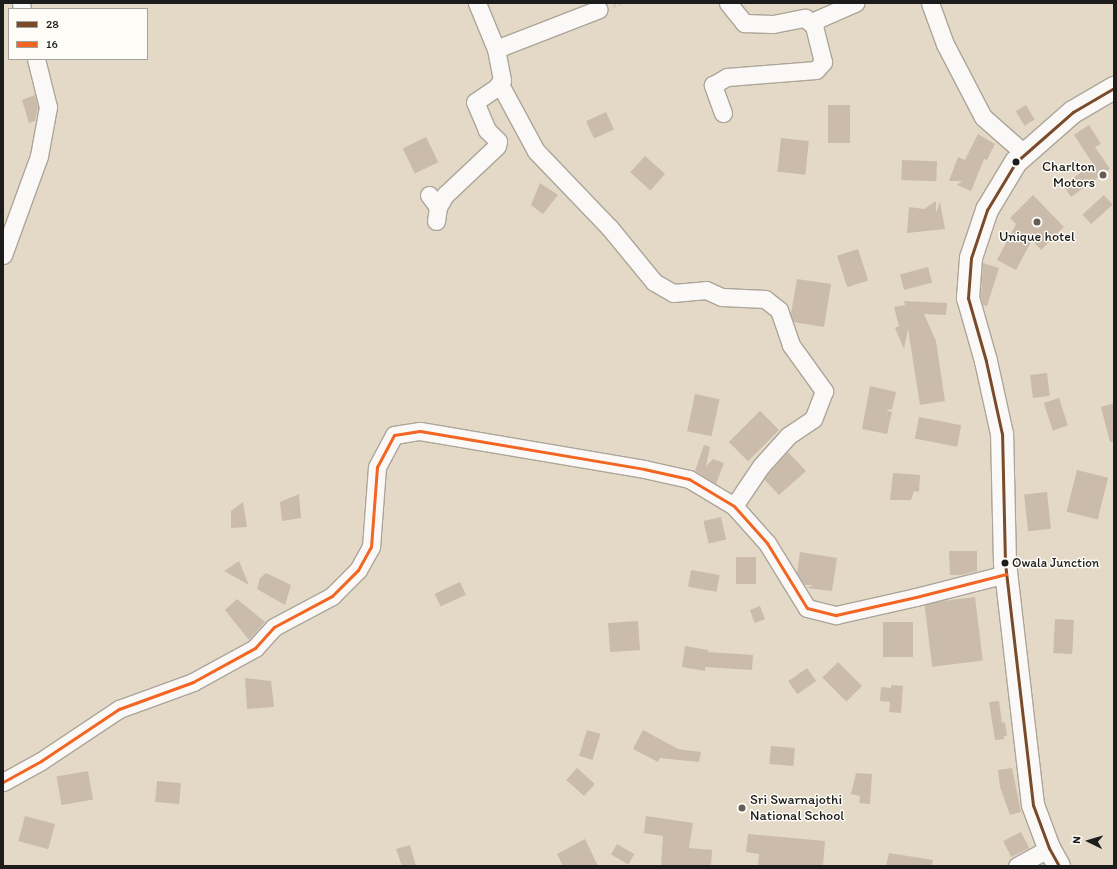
<!DOCTYPE html>
<html>
<head>
<meta charset="utf-8">
<style>
	body { margin:0 }
	#map { position:relative; width:1117px; height:869px; overflow:hidden; background:#e4d9c7; font-family:Itim,sans-serif }
	div>[style] { position:absolute }
	[style*='--x'] { left:calc(var(--x)*1px); top:calc(var(--y)*1px); width:calc(var(--w)*1px); rotate:calc(var(--a)*1deg) }
	.building>* { inset:0; background:#cabbaa; transform-origin:0 0 }
	.path>* { height:2.5px; margin-top:-1.25px; transform-origin:0; background:repeating-linear-gradient(90deg,#cfccc8 0 3px,transparent 0 6px) }
	.roads { filter:drop-shadow(1px 0 #aca599) drop-shadow(-1px 0 #aca599) drop-shadow(0 1px #aca599) drop-shadow(0 -1px #aca599) }
	.minor>* { height:17px; margin:-8.5px; padding:0 8.5px; transform-origin:8.5px; border-radius:8.5px; background:#fbf9f7 }
	.highway>* { height:22px; margin:-11px; padding:0 11px; transform-origin:11px; border-radius:11px; background:#fbf9f7 }
	.bus-1>* { height:3px; margin:-1.5px; padding:0 1.5px; transform-origin:1.5px; border-radius:1.5px; background:#7a4b2a }
	.bus-2>* { height:3px; margin:-1.5px; padding:0 1.5px; transform-origin:1.5px; border-radius:1.5px; background:#f26522 }
	.dots>* { width:11px; height:11px; translate:-50% -50%; box-sizing:border-box; border:2px solid #fdfcf7; border-radius:50% }
	span { translate:-50% -50%; white-space:nowrap; text-align:center; line-height:1.15; -webkit-text-stroke:3px #fdfcf7; paint-order:stroke }
	.bus-label { font-size:13px; color:#1c1c1c }
	.left { translate:0 -50%; text-align:left }
	.poi-label { font-size:14px; color:#1c1c1c }
	.right { translate:-100% -50%; text-align:right }
	.frame { position:absolute; inset:0; border:4px solid #1c1c1c; pointer-events:none }
	.legend { position:absolute; left:8px; top:8px; width:140px; height:52px; box-sizing:border-box; background:#fdfcf7; border:1px solid #a3a29f; margin:0; padding:5px 7px; list-style:none; font-size:12px; color:#1c1c1c }
	.legend li { display:flex; align-items:center; gap:8px; height:20px }
	.legend b { width:20px; border:1px solid #a3a29f }
	.north { position:absolute; left:1069px; top:821px; width:40px; height:40px; -webkit-text-stroke:3px #fdfcf7; paint-order:stroke; rotate:275deg; font-size:11px; font-weight:700; line-height:16px; text-align:center; color:#1c1c1c }
	.north::after { content:''; display:block; margin:auto; width:14px; height:18px; background:#1c1c1c; clip-path:polygon(50% 0,100% 100%,50% 72%,0 100%) }
</style>
</head>
<body>
<div id="map">
	<div class="building">
		<i style="clip-path:polygon(35px 95px,38px 107px,35px 121px,29px 123px,22px 100px)"></i>
		<i style="left:828px;top:105px;width:22px;height:38px"></i>
		<i style="left:1026px;top:105px;width:17px;height:12px;rotate:59deg"></i>
		<i style="left:606px;top:112px;width:19px;height:22px;rotate:65deg"></i>
		<i style="clip-path:polygon(1089px 125px,1101px 144px,1095px 147px,1110px 169px,1071px 197px,1063px 185px,1093px 164px,1074px 135px)"></i>
		<i style="clip-path:polygon(978px 134px,995px 144px,987px 160px,984px 159px,971px 191px,957px 185px,962px 181px,949px 181px,958px 157px,965px 160px)"></i>
		<i style="left:426px;top:137px;width:28px;height:26px;rotate:64deg"></i>
		<i style="left:781px;top:138px;width:28px;height:34px;rotate:6deg"></i>
		<i style="left:645px;top:156px;width:27px;height:22px;rotate:42deg"></i>
		<i style="left:902px;top:160px;width:35px;height:20px;rotate:2deg"></i>
		<i style="clip-path:polygon(540px 183px,558px 195px,543px 214px,531px 205px)"></i>
		<i style="clip-path:polygon(1033px 195px,1064px 227px,1041px 250px,1032px 240px,1016px 270px,997px 260px,1016px 224px,1010px 218px)"></i>
		<i style="left:1104px;top:195px;width:13px;height:29px;rotate:48deg"></i>
		<i style="clip-path:polygon(936px 201px,936px 213px,940px 202px,945px 229px,907px 233px,909px 207px,924px 209px)"></i>
		<i style="left:858px;top:249px;width:33px;height:22px;rotate:72deg"></i>
		<i style="clip-path:polygon(983px 263px,999px 268px,987px 306px,983px 305px,981px 297px)"></i>
		<i style="left:928px;top:267px;width:16px;height:29px;rotate:75deg"></i>
		<i style="clip-path:polygon(797px 279px,831px 284px,824px 327px,794px 322px,791px 314px)"></i>
		<i style="clip-path:polygon(904px 301px,947px 303px,946px 315px,924px 314px,936px 341px,945px 401px,920px 405px,908px 329px,904px 349px,895px 328px,899px 326px,894px 307px,905px 305px)"></i>
		<i style="left:1047px;top:373px;width:23px;height:17px;rotate:83deg"></i>
		<i style="clip-path:polygon(870px 386px,896px 392px,892px 409px,886px 410px,892px 412px,887px 434px,862px 429px)"></i>
		<i style="left:695px;top:394px;width:25px;height:38px;rotate:12deg"></i>
		<i style="left:1059px;top:398px;width:29px;height:16px;rotate:72deg"></i>
		<i style="clip-path:polygon(1114px 403px,1114px 442px,1110px 442px,1101px 407px)"></i>
		<i style="left:760px;top:411px;width:27px;height:44px;rotate:45deg"></i>
		<i style="left:919px;top:417px;width:43px;height:22px;rotate:11deg"></i>
		<i style="clip-path:polygon(704px 445px,710px 447px,706px 466px,713px 459px,724px 463px,716px 484px,695px 471px)"></i>
		<i style="clip-path:polygon(788px 452px,806px 471px,779px 495px,764px 479px)"></i>
		<i style="left:1077px;top:470px;width:32px;height:43px;rotate:14deg"></i>
		<i style="clip-path:polygon(893px 473px,920px 475px,919px 492px,914px 491px,911px 500px,890px 500px)"></i>
		<i style="left:1047px;top:492px;width:37px;height:23px;rotate:84deg"></i>
		<i style="clip-path:polygon(299px 494px,301px 518px,282px 521px,280px 502px)"></i>
		<i style="clip-path:polygon(243px 502px,247px 527px,231px 528px,231px 511px)"></i>
		<i style="left:721px;top:517px;width:23px;height:18px;rotate:77deg"></i>
		<i style="clip-path:polygon(949px 551px,977px 551px,977px 571px,961px 575px,950px 575px)"></i>
		<i style="clip-path:polygon(800px 552px,837px 558px,832px 591px,807px 588px,813px 585px,805px 585px,797px 573px)"></i>
		<i style="left:736px;top:557px;width:20px;height:27px"></i>
		<i style="clip-path:polygon(239px 561px,249px 585px,224px 571px)"></i>
		<i style="left:691px;top:570px;width:29px;height:17px;rotate:10deg"></i>
		<i style="clip-path:polygon(266px 573px,291px 585px,285px 605px,257px 589px,260px 578px)"></i>
		<i style="left:460px;top:582px;width:14px;height:28px;rotate:65deg"></i>
		<i style="left:975px;top:597px;width:64px;height:51px;rotate:83deg"></i>
		<i style="clip-path:polygon(237px 599px,265px 622px,249px 640px,225px 610px)"></i>
		<i style="left:760px;top:606px;width:14px;height:11px;rotate:69deg"></i>
		<i style="left:1055px;top:619px;width:19px;height:34px;rotate:3deg"></i>
		<i style="left:638px;top:621px;width:29px;height:30px;rotate:86deg"></i>
		<i style="left:883px;top:622px;width:30px;height:35px"></i>
		<i style="clip-path:polygon(685px 646px,708px 650px,708px 652px,753px 655px,752px 670px,705px 667px,705px 671px,682px 667px)"></i>
		<i style="left:838px;top:662px;width:34px;height:22px;rotate:45deg"></i>
		<i style="left:807px;top:668px;width:16px;height:23px;rotate:55deg"></i>
		<i style="clip-path:polygon(245px 678px,271px 681px,274px 707px,247px 709px)"></i>
		<i style="clip-path:polygon(891px 685px,903px 686px,901px 713px,889px 712px,890px 702px,880px 701px,881px 687px,891px 688px)"></i>
		<i style="clip-path:polygon(999px 701px,1002px 723px,1005px 722px,1007px 736px,1004px 736px,1004px 739px,995px 740px,989px 702px)"></i>
		<i style="left:587px;top:730px;width:14px;height:27px;rotate:17deg"></i>
		<i style="clip-path:polygon(643px 730px,678px 749px,701px 752px,699px 762px,660px 758px,658px 762px,633px 749px)"></i>
		<i style="left:771px;top:746px;width:24px;height:18px;rotate:5deg"></i>
		<i style="left:577px;top:768px;width:24px;height:16px;rotate:42deg"></i>
		<i style="clip-path:polygon(1012px 768px,1021px 812px,1010px 815px,1000px 787px,998px 770px)"></i>
		<i style="left:88px;top:771px;width:29px;height:32px;rotate:80deg"></i>
		<i style="clip-path:polygon(856px 773px,872px 774px,870px 804px,859px 803px,860px 796px,851px 794px)"></i>
		<i style="left:157px;top:781px;width:24px;height:21px;rotate:5deg"></i>
		<i style="left:25px;top:816px;width:31px;height:26px;rotate:15deg"></i>
		<i style="clip-path:polygon(646px 816px,693px 823px,689px 848px,712px 850px,711px 866px,661px 866px,663px 836px,644px 833px)"></i>
		<i style="left:1021px;top:832px;width:18px;height:20px;rotate:63deg"></i>
		<i style="clip-path:polygon(748px 834px,825px 841px,823px 866px,758px 866px,759px 854px,746px 852px)"></i>
		<i style="clip-path:polygon(585px 839px,598px 866px,563px 866px,557px 854px)"></i>
		<i style="left:617px;top:844px;width:20px;height:12px;rotate:30deg"></i>
		<i style="clip-path:polygon(410px 845px,416px 866px,402px 866px,396px 849px)"></i>
		<i style="clip-path:polygon(889px 853px,933px 860px,932px 866px,886px 866px)"></i>
	</div>
	<div class="path">
		<i style="--x:613;--y:6;--w:9;--a:-18"></i>
	</div>
	<div class="roads">
		<div class="minor">
			<i style="--x:21;--y:3;--w:6;--a:81"></i>
			<i style="--x:477;--y:3;--w:50;--a:67.6"></i>
			<i style="--x:496;--y:49;--w:32;--a:79"></i>
			<i style="--x:502;--y:80;--w:10;--a:127"></i>
			<i style="--x:728;--y:3;--w:26;--a:51"></i>
			<i style="--x:744;--y:23;--w:29;--a:2"></i>
			<i style="--x:773;--y:24;--w:33;--a:-11"></i>
			<i style="--x:805;--y:18;--w:12;--a:42"></i>
			<i style="--x:930;--y:3;--w:44;--a:69.9"></i>
			<i style="--x:945;--y:44;--w:82;--a:62.5"></i>
			<i style="--x:983;--y:117;--w:55;--a:41.3"></i>
			<i style="--x:496;--y:49;--w:110;--a:-21.2"></i>
			<i style="--x:723;--y:113;--w:30;--a:-110"></i>
			<i style="--x:713;--y:85;--w:16;--a:-30"></i>
			<i style="--x:727;--y:77;--w:89;--a:-4.5"></i>
			<i style="--x:816;--y:70;--w:11;--a:-49"></i>
			<i style="--x:823;--y:62;--w:37;--a:-104"></i>
			<i style="--x:814;--y:26;--w:6;--a:-72"></i>
			<i style="--x:816;--y:20;--w:43;--a:-23.6"></i>
			<i style="--x:429;--y:195;--w:15;--a:53"></i>
			<i style="--x:438;--y:207;--w:14;--a:98"></i>
			<i style="--x:438;--y:207;--w:14;--a:-60"></i>
			<i style="--x:445;--y:195;--w:71;--a:-43.3"></i>
			<i style="--x:497;--y:146;--w:5;--a:-79"></i>
			<i style="--x:498;--y:141;--w:16;--a:-135"></i>
			<i style="--x:487;--y:130;--w:30;--a:-113"></i>
			<i style="--x:475;--y:102;--w:25;--a:-34"></i>
			<i style="--x:496;--y:88;--w:7;--a:16"></i>
			<i style="--x:503;--y:90;--w:69;--a:61.6"></i>
			<i style="--x:536;--y:151;--w:105;--a:46.2"></i>
			<i style="--x:609;--y:227;--w:71;--a:50.7"></i>
			<i style="--x:654;--y:282;--w:22;--a:30"></i>
			<i style="--x:673;--y:293;--w:33;--a:-5"></i>
			<i style="--x:706;--y:290;--w:17;--a:24"></i>
			<i style="--x:722;--y:297;--w:43;--a:2.7"></i>
			<i style="--x:765;--y:299;--w:18;--a:38"></i>
			<i style="--x:779;--y:310;--w:37;--a:71"></i>
			<i style="--x:791;--y:345;--w:57;--a:54.3"></i>
			<i style="--x:824;--y:391;--w:30;--a:111"></i>
			<i style="--x:813;--y:419;--w:30;--a:146"></i>
			<i style="--x:788;--y:436;--w:40;--a:132"></i>
			<i style="--x:761;--y:466;--w:48;--a:124"></i>
			<i style="--x:3;--y:255;--w:105;--a:-70"></i>
			<i style="--x:39;--y:156;--w:50;--a:-79.6"></i>
			<i style="--x:48;--y:107;--w:49;--a:-104"></i>
			<i style="--x:3;--y:782;--w:43;--a:-28.9"></i>
			<i style="--x:41;--y:761;--w:94;--a:-33.7"></i>
			<i style="--x:119;--y:709;--w:79;--a:-20"></i>
			<i style="--x:193;--y:682;--w:71;--a:-28.7"></i>
			<i style="--x:255;--y:648;--w:28;--a:-48"></i>
			<i style="--x:274;--y:627;--w:66;--a:-28.1"></i>
			<i style="--x:332;--y:596;--w:37;--a:-45"></i>
			<i style="--x:358;--y:570;--w:26;--a:-61"></i>
			<i style="--x:371;--y:547;--w:80;--a:-85.7"></i>
			<i style="--x:377;--y:467;--w:36;--a:-62"></i>
			<i style="--x:394;--y:435;--w:26;--a:-9"></i>
			<i style="--x:420;--y:431;--w:227;--a:9.6"></i>
			<i style="--x:644;--y:469;--w:46;--a:12.5"></i>
			<i style="--x:689;--y:479;--w:52;--a:31"></i>
			<i style="--x:734;--y:506;--w:50;--a:48.3"></i>
			<i style="--x:767;--y:543;--w:76;--a:58.4"></i>
			<i style="--x:807;--y:608;--w:30;--a:14"></i>
			<i style="--x:836;--y:615;--w:82;--a:-12.7"></i>
			<i style="--x:916;--y:597;--w:93;--a:-14.3"></i>
			<i style="--x:1017;--y:866;--w:37;--a:-29"></i>
		</div>
		<div class="highway">
			<i style="--x:1059;--y:866;--w:21;--a:-119"></i>
			<i style="--x:1049;--y:848;--w:46;--a:-110.4"></i>
			<i style="--x:1033;--y:805;--w:244;--a:-96.6"></i>
			<i style="--x:1005;--y:563;--w:129;--a:-91.3"></i>
			<i style="--x:1002;--y:434;--w:75;--a:-102.4"></i>
			<i style="--x:986;--y:361;--w:66;--a:-105.9"></i>
			<i style="--x:968;--y:298;--w:40;--a:-85.7"></i>
			<i style="--x:971;--y:258;--w:51;--a:-71.6"></i>
			<i style="--x:987;--y:210;--w:56;--a:-58.9"></i>
			<i style="--x:1016;--y:162;--w:76;--a:-41.3"></i>
			<i style="--x:1073;--y:112;--w:48;--a:-30.3"></i>
		</div>
	</div>
	<div class="bus-1">
		<i style="--x:1059;--y:866;--w:21;--a:-119"></i>
		<i style="--x:1049;--y:848;--w:46;--a:-110.4"></i>
		<i style="--x:1033;--y:805;--w:244;--a:-96.6"></i>
		<i style="--x:1005;--y:563;--w:129;--a:-91.3"></i>
		<i style="--x:1002;--y:434;--w:75;--a:-102.4"></i>
		<i style="--x:986;--y:361;--w:66;--a:-105.9"></i>
		<i style="--x:968;--y:298;--w:40;--a:-85.7"></i>
		<i style="--x:971;--y:258;--w:51;--a:-71.6"></i>
		<i style="--x:987;--y:210;--w:56;--a:-58.9"></i>
		<i style="--x:1016;--y:162;--w:76;--a:-41.3"></i>
		<i style="--x:1073;--y:112;--w:48;--a:-30.3"></i>
	</div>
	<div class="bus-2">
		<i style="--x:3;--y:782;--w:43;--a:-28.9"></i>
		<i style="--x:41;--y:761;--w:94;--a:-33.7"></i>
		<i style="--x:119;--y:709;--w:79;--a:-20"></i>
		<i style="--x:193;--y:682;--w:71;--a:-28.7"></i>
		<i style="--x:255;--y:648;--w:28;--a:-48"></i>
		<i style="--x:274;--y:627;--w:66;--a:-28.1"></i>
		<i style="--x:332;--y:596;--w:37;--a:-45"></i>
		<i style="--x:358;--y:570;--w:26;--a:-61"></i>
		<i style="--x:371;--y:547;--w:80;--a:-85.7"></i>
		<i style="--x:377;--y:467;--w:36;--a:-62"></i>
		<i style="--x:394;--y:435;--w:26;--a:-9"></i>
		<i style="--x:420;--y:431;--w:227;--a:9.6"></i>
		<i style="--x:644;--y:469;--w:46;--a:12.5"></i>
		<i style="--x:689;--y:479;--w:52;--a:31"></i>
		<i style="--x:734;--y:506;--w:50;--a:48.3"></i>
		<i style="--x:767;--y:543;--w:76;--a:58.4"></i>
		<i style="--x:807;--y:608;--w:30;--a:14"></i>
		<i style="--x:836;--y:615;--w:82;--a:-12.7"></i>
		<i style="--x:916;--y:597;--w:93;--a:-14.3"></i>
	</div>
	<div class="dots">
		<i style="left:1016px;top:162px;background:#1c1c1c"></i>
		<i style="left:1103px;top:175px;background:#625e58"></i>
		<i style="left:1037px;top:222px;background:#625e58"></i>
		<i style="left:1005px;top:563px;background:#1c1c1c"></i>
		<i style="left:742px;top:808px;background:#625e58"></i>
	</div>
	<div class="bus-label">
		<span class="left" style="left:1012px;top:563px">Owala Junction</span>
	</div>
	<div class="poi-label">
		<span class="right" style="left:1095px;top:175px">Charlton<br>Motors</span>
		<span style="left:1037px;top:237px">Unique hotel</span>
		<span class="left" style="left:750px;top:808px">Sri Swarnajothi<br>National School</span>
	</div>
	<div class="frame"></div>
	<ul class="legend">
	<li><b style="height:5px;background:#7a4b2a"></b>28</li>
	<li><b style="height:5px;background:#f26522"></b>16</li>
	</ul>
	<div class="north">N</div>
</div>
</body>
</html>
